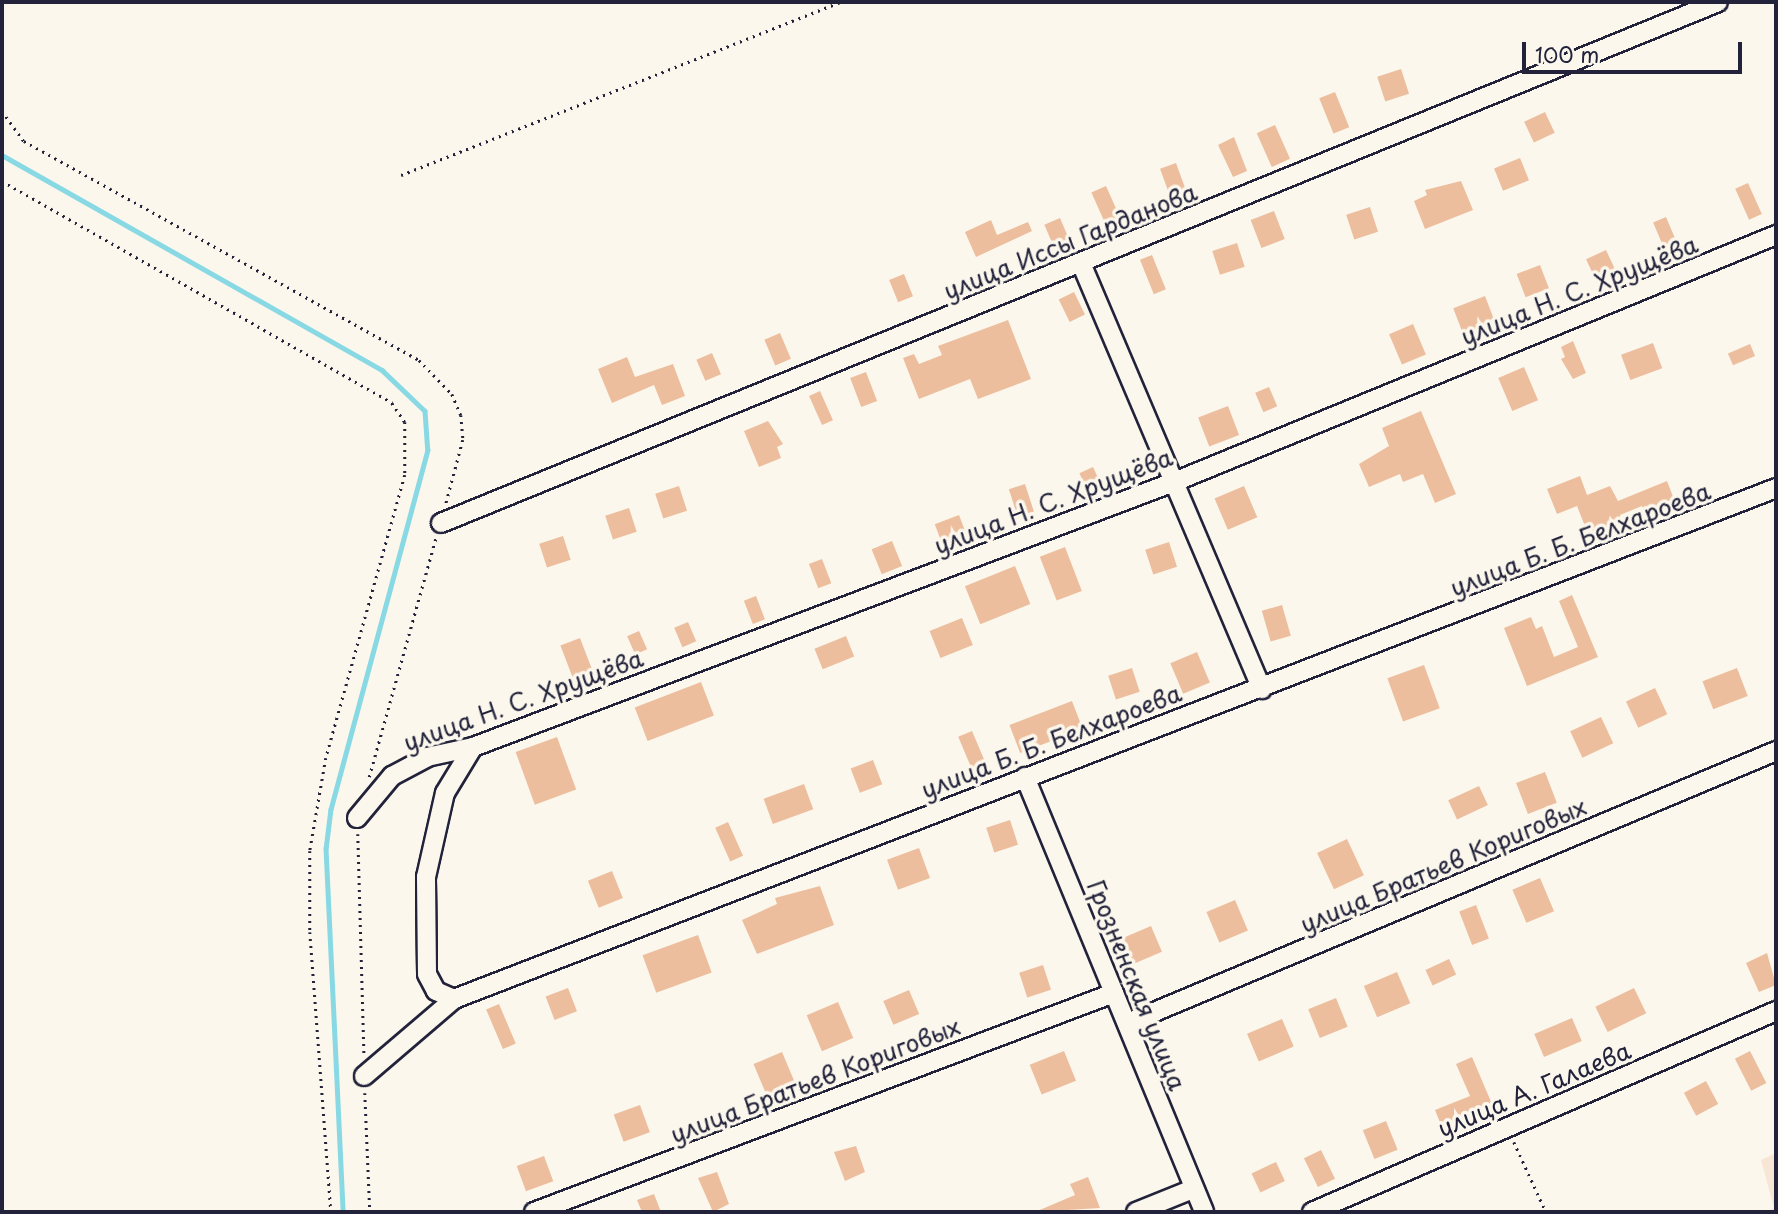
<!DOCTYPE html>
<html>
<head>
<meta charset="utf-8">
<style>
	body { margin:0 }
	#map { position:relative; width:1778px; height:1214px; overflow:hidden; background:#fbf7ec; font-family:"Playpen Sans",sans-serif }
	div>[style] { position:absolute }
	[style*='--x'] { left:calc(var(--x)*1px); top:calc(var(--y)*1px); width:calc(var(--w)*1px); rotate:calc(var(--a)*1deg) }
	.built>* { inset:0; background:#f7e6d5 }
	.stream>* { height:4.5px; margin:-2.25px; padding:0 2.25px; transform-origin:2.25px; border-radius:2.25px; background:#89d9e4 }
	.building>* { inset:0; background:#edbe9e; transform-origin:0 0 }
	.path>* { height:2.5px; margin-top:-1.25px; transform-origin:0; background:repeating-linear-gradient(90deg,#22223b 0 2px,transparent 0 7px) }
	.roads { filter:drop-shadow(2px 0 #22223b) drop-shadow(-2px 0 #22223b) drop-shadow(0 2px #22223b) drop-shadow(0 -2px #22223b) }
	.minor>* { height:18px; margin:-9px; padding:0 9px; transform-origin:9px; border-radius:9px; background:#fbf7ec }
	span { translate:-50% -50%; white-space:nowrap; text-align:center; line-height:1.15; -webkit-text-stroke:7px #fbf7ec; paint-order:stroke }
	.street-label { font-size:24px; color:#22223b }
	.frame { position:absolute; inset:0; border:4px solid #22223b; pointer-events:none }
	.scale { position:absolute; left:1522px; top:42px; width:220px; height:32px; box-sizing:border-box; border:4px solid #22223b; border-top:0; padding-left:9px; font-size:21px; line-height:24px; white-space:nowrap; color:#22223b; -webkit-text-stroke:5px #fbf7ec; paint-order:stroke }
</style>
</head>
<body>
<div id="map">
	<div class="built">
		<i style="clip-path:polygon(1776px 1153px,1776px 1212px,1767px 1212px,1774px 1208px,1761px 1160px)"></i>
	</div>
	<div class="stream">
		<i style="--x:2;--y:155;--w:437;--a:29.5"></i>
		<i style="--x:382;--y:370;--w:59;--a:43.6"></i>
		<i style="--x:425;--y:411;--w:39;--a:86"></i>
		<i style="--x:428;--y:450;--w:372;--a:105.1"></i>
		<i style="--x:331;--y:809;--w:39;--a:97"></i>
		<i style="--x:326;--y:848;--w:364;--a:87.3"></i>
	</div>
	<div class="building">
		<i style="left:1401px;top:69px;width:26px;height:25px;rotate:72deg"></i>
		<i style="left:1335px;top:92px;width:38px;height:17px;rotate:68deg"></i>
		<i style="left:1545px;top:112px;width:23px;height:23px;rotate:65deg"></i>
		<i style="left:1275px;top:125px;width:37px;height:20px;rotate:66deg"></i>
		<i style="clip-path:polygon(1234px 137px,1247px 171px,1233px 177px,1218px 145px)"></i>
		<i style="left:1520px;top:158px;width:24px;height:28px;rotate:68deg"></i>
		<i style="left:1176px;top:163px;width:29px;height:17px;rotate:70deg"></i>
		<i style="clip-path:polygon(1461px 181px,1473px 210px,1425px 229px,1414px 201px,1427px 195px,1425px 190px)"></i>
		<i style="left:1748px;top:183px;width:34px;height:14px;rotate:66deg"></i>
		<i style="left:1106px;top:186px;width:34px;height:16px;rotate:66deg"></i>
		<i style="left:1370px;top:207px;width:26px;height:25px;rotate:72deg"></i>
		<i style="left:1274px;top:211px;width:30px;height:25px;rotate:69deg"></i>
		<i style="left:1666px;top:217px;width:38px;height:14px;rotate:67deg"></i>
		<i style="left:1060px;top:218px;width:30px;height:17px;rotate:67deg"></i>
		<i style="clip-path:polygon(991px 220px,997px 235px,1028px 222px,1032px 231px,976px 257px,965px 232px)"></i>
		<i style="left:1237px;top:243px;width:25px;height:26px;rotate:72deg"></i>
		<i style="left:1606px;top:250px;width:26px;height:22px;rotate:65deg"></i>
		<i style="left:1152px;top:255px;width:37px;height:13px;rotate:68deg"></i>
		<i style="left:1540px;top:265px;width:25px;height:25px;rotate:69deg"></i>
		<i style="left:904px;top:274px;width:24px;height:16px;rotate:68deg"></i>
		<i style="left:1074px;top:292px;width:25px;height:17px;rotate:64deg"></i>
		<i style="left:1485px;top:296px;width:31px;height:34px;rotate:69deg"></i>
		<i style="clip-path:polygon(1008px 320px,1031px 379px,978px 399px,970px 379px,919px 399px,903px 358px,914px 354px,919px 364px,942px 355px,938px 346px)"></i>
		<i style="left:1413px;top:324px;width:33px;height:26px;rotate:67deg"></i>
		<i style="left:780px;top:333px;width:28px;height:17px;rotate:67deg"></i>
		<i style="clip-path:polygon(1573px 341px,1586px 373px,1573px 379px,1561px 359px,1565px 357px,1561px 347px)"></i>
		<i style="left:1653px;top:343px;width:27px;height:34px;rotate:70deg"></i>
		<i style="left:1750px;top:344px;width:13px;height:24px;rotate:67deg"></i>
		<i style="left:712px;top:353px;width:23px;height:17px;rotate:67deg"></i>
		<i style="clip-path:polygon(627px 357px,635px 377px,673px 364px,685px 396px,662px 405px,654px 385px,612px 403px,598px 369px)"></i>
		<i style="left:1524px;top:367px;width:36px;height:28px;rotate:67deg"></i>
		<i style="left:866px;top:372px;width:31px;height:17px;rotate:69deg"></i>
		<i style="left:1269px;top:387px;width:21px;height:15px;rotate:67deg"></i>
		<i style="left:820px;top:391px;width:32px;height:12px;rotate:66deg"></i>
		<i style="left:1228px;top:406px;width:31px;height:32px;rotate:69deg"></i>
		<i style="clip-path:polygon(1421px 411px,1456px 494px,1435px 503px,1423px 474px,1403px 482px,1400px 474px,1369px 487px,1359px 464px,1389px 446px,1382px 428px)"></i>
		<i style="clip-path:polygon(768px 421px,783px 444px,777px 447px,781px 458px,759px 467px,744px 431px)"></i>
		<i style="left:1093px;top:467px;width:26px;height:15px;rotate:65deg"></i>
		<i style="clip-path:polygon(1580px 476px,1587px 495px,1610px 486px,1618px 501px,1667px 481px,1677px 507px,1647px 520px,1642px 506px,1620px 515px,1624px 527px,1590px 539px,1577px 506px,1557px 514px,1547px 489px)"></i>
		<i style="left:1025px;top:484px;width:29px;height:17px;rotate:72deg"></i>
		<i style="left:679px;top:486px;width:26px;height:25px;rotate:72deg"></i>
		<i style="left:1244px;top:486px;width:34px;height:32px;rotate:67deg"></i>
		<i style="left:629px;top:508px;width:25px;height:25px;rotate:72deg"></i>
		<i style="left:959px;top:515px;width:28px;height:26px;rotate:69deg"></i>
		<i style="left:563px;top:536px;width:25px;height:25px;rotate:72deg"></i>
		<i style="left:892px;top:541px;width:27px;height:22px;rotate:68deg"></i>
		<i style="left:1169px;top:542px;width:26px;height:25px;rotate:72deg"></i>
		<i style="left:1065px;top:547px;width:47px;height:27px;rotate:69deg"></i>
		<i style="left:822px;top:559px;width:26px;height:14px;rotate:69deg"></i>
		<i style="left:1015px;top:566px;width:41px;height:54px;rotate:68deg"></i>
		<i style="clip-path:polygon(1572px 595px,1598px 657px,1527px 686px,1504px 628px,1531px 617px,1536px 629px,1542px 626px,1554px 657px,1578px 647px,1559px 601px)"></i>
		<i style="left:756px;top:596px;width:25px;height:13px;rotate:69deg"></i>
		<i style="left:1282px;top:605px;width:32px;height:21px;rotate:74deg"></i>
		<i style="left:962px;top:618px;width:29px;height:35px;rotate:68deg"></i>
		<i style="left:688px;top:622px;width:21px;height:15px;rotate:67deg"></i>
		<i style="left:639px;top:631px;width:20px;height:13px;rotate:66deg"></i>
		<i style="left:846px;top:636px;width:22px;height:34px;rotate:68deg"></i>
		<i style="left:580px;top:638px;width:50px;height:21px;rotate:69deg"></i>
		<i style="left:1197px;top:652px;width:33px;height:29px;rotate:67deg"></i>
		<i style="left:1424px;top:665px;width:46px;height:39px;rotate:70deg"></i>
		<i style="left:1132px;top:668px;width:25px;height:25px;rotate:72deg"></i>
		<i style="left:1737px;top:668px;width:30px;height:37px;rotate:69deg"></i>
		<i style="left:701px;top:682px;width:36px;height:71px;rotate:69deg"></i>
		<i style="left:1655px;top:688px;width:29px;height:32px;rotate:65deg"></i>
		<i style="left:1072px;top:701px;width:30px;height:67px;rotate:69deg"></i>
		<i style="left:1601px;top:717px;width:29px;height:34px;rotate:65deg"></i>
		<i style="left:972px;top:731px;width:38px;height:15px;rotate:67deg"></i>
		<i style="left:557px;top:737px;width:56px;height:44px;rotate:70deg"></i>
		<i style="left:873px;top:760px;width:26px;height:24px;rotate:69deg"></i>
		<i style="left:1545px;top:772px;width:33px;height:31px;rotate:69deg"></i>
		<i style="left:804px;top:784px;width:27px;height:43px;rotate:70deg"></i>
		<i style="left:1479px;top:786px;width:21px;height:34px;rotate:65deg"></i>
		<i style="left:1010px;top:820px;width:26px;height:25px;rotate:72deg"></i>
		<i style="left:728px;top:822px;width:37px;height:14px;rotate:66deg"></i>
		<i style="left:1347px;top:839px;width:40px;height:33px;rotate:65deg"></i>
		<i style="left:919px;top:848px;width:32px;height:34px;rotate:70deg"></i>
		<i style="left:612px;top:871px;width:29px;height:26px;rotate:68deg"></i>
		<i style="left:1540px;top:878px;width:36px;height:30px;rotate:67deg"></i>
		<i style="clip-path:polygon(820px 886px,834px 925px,757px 954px,742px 920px,777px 904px,775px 898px)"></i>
		<i style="left:1235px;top:900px;width:33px;height:31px;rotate:67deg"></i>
		<i style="left:1476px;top:905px;width:36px;height:18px;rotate:69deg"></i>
		<i style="left:1151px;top:926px;width:28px;height:35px;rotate:67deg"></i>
		<i style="left:698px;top:935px;width:40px;height:59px;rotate:70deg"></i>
		<i style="clip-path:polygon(1767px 953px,1776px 985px,1759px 992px,1746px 963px)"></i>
		<i style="left:1449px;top:959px;width:17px;height:26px;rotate:65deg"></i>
		<i style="left:1043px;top:965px;width:26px;height:25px;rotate:72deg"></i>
		<i style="left:1397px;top:972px;width:34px;height:36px;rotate:67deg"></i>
		<i style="left:568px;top:988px;width:25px;height:24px;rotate:69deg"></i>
		<i style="left:1634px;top:988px;width:28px;height:43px;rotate:64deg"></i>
		<i style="left:909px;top:990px;width:26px;height:28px;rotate:67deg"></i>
		<i style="left:1336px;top:998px;width:31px;height:30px;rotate:68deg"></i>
		<i style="left:838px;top:1002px;width:39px;height:34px;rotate:67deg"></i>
		<i style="left:499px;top:1004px;width:43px;height:14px;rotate:67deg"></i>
		<i style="left:1572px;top:1018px;width:25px;height:41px;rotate:67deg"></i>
		<i style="left:1282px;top:1019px;width:30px;height:38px;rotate:67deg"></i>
		<i style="left:1064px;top:1051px;width:32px;height:37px;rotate:68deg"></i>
		<i style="left:1750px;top:1051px;width:36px;height:17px;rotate:63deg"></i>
		<i style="left:782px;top:1052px;width:36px;height:31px;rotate:67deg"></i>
		<i style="clip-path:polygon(1472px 1057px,1495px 1111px,1445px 1135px,1435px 1110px,1470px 1096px,1456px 1064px)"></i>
		<i style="left:1706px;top:1081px;width:26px;height:25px;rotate:62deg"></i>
		<i style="left:640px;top:1105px;width:29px;height:28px;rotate:70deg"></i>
		<i style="left:1386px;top:1121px;width:31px;height:25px;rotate:68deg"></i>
		<i style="clip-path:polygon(856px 1146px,865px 1172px,845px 1181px,834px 1152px)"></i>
		<i style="left:1321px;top:1150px;width:32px;height:19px;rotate:64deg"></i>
		<i style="left:544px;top:1156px;width:27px;height:29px;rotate:70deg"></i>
		<i style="left:1276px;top:1162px;width:21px;height:27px;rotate:65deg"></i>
		<i style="clip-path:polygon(717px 1172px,729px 1204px,713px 1212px,698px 1178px)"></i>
		<i style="clip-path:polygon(1088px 1177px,1100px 1208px,1035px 1212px,1075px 1195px,1070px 1184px)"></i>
		<i style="clip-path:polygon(654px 1194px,661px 1212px,642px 1212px,637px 1200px)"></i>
	</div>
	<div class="path">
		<i style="--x:2;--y:111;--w:37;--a:54"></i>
		<i style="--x:24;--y:141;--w:452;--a:29"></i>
		<i style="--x:419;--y:360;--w:47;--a:45.9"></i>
		<i style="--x:452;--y:394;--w:23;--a:67"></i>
		<i style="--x:461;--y:415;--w:25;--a:85"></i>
		<i style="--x:463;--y:440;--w:66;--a:104.9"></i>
		<i style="--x:401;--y:175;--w:472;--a:-21.5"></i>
		<i style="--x:2;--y:181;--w:449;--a:29.6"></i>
		<i style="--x:392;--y:403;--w:23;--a:56"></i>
		<i style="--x:405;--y:422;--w:53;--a:90"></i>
		<i style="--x:405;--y:475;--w:294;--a:105.6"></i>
		<i style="--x:326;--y:758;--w:94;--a:99.8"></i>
		<i style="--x:310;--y:851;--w:81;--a:90"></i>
		<i style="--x:310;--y:932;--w:281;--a:85.7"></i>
		<i style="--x:369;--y:777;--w:249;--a:-74.4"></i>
		<i style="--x:358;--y:834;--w:221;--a:88.4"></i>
		<i style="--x:365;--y:1093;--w:119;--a:87.6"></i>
		<i style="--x:1514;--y:1142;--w:77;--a:65.4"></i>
	</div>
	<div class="roads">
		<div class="minor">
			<i style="--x:1081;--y:263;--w:463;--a:67"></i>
			<i style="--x:441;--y:523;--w:1379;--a:-22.19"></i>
			<i style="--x:1025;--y:777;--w:470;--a:67.6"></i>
			<i style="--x:357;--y:818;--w:55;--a:-50.2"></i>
			<i style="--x:392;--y:776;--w:40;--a:-28"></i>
			<i style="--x:427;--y:757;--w:47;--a:-12.3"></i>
			<i style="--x:473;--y:747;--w:749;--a:-20.71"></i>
			<i style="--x:1174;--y:482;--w:651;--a:-22.31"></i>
			<i style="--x:454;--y:999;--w:20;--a:-156"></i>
			<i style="--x:436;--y:991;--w:19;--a:-118"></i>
			<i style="--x:427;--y:974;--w:97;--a:-90.6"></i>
			<i style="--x:426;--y:877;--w:86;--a:-77.3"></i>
			<i style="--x:445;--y:793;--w:54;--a:-58.7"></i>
			<i style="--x:1128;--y:1023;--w:703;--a:-22.77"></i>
			<i style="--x:364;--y:1076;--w:118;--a:-40.5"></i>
			<i style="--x:454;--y:999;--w:1417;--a:-21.13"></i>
			<i style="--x:534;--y:1212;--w:620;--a:-20.69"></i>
			<i style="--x:1136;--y:1212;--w:61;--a:-22"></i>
			<i style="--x:1312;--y:1212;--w:506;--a:-23.42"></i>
		</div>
	</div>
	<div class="street-label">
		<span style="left:1070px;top:241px;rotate:-22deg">улица Иссы Гарданова</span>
		<span style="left:1579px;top:290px;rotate:-22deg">улица Н. С. Хрущёва</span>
		<span style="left:1053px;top:501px;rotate:-21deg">улица Н. С. Хрущёва</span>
		<span style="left:1580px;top:539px;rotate:-21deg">улица Б. Б. Белхароева</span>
		<span style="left:523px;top:700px;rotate:-20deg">улица Н. С. Хрущёва</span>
		<span style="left:1051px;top:741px;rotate:-21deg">улица Б. Б. Белхароева</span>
		<span style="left:1443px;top:865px;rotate:-23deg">улица Братьев Кориговых</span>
		<span style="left:1137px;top:985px;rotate:68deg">Грозненская улица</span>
		<span style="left:815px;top:1080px;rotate:-21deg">улица Братьев Кориговых</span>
		<span style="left:1534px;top:1089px;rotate:-23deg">улица А. Галаева</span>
	</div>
	<div class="frame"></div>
	<div class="scale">100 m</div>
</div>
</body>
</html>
